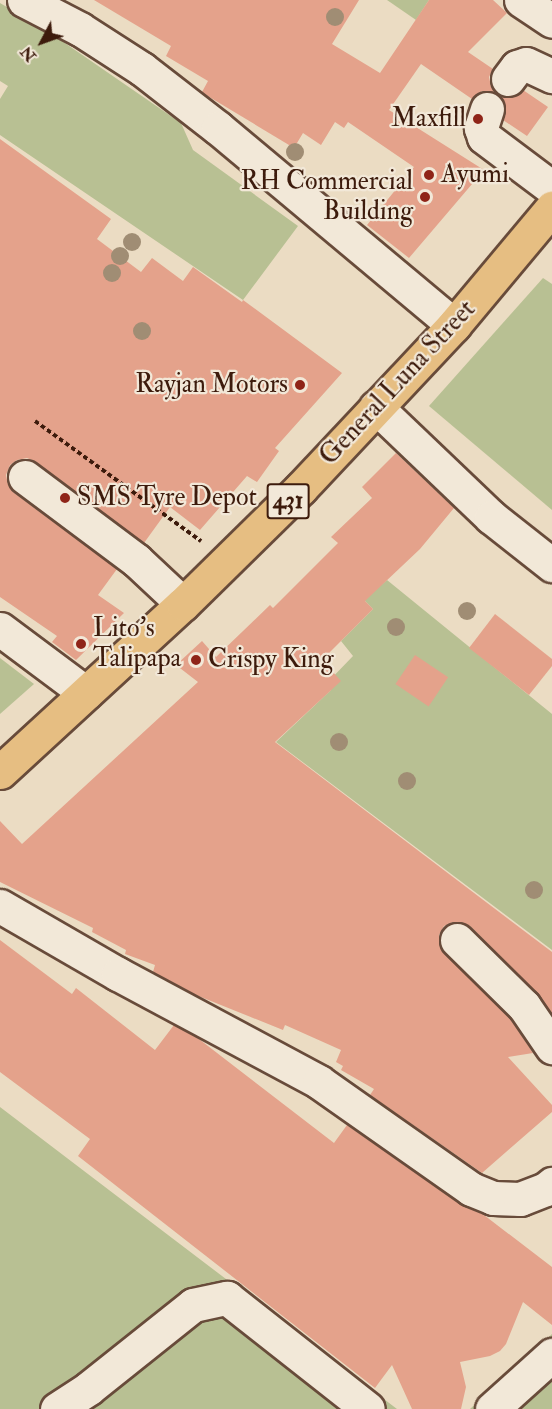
<!DOCTYPE html>
<html>
<head>
<meta charset="utf-8">
<style>
	body { margin:0 }
	#map { position:relative; width:552px; height:1409px; overflow:hidden; background:#ebdcc3; font-family:"IM FELL Double Pica",serif }
	div>[style] { position:absolute }
	[style*='--x'] { left:calc(var(--x)*1px); top:calc(var(--y)*1px); width:calc(var(--w)*1px); rotate:calc(var(--a)*1deg) }
	.green>* { inset:0; background:#b8c093 }
	.building>* { inset:0; background:#e4a28b; transform-origin:0 0 }
	.path>* { height:4px; margin-top:-2px; transform-origin:0; background:repeating-linear-gradient(90deg,#3d1b0c 0 4.5px,transparent 0 7.5px) }
	.roads { filter:drop-shadow(2px 0 #684b3a) drop-shadow(-2px 0 #684b3a) drop-shadow(0 2px #684b3a) drop-shadow(0 -2px #684b3a) }
	.minor>* { height:33px; margin:-16.5px; padding:0 16.5px; transform-origin:16.5px; border-radius:16.5px; background:#f2e8d8 }
	.major>* { height:33px; margin:-16.5px; padding:0 16.5px; transform-origin:16.5px; border-radius:16.5px; background:#e6be82 }
	.trees>* { width:18px; height:18px; margin:-9px; border-radius:50%; background:#a08d74 }
	.dots>* { width:16px; height:16px; translate:-50% -50%; box-sizing:border-box; border:3px solid #f2e8d8; border-radius:50% }
	span { translate:-50% -50%; white-space:nowrap; text-align:center; line-height:1.15; -webkit-text-stroke:4.5px #f2e8d8; paint-order:stroke }
	.shield-label span { padding:2px 4px; background:#f2e8d8; border:2px solid; border-radius:4px; -webkit-text-stroke-width:0 }
	.shield-label { font-size:24px; color:#3d1b0c; font-weight:700 }
	.poi-label { font-size:26px; color:#3d1b0c }
	.right { translate:-100% -50%; text-align:right }
	.left { translate:0 -50%; text-align:left }
	.street-label { font-size:26px; color:#3d1b0c }
	.north { position:absolute; left:12px; top:12px; width:60px; height:60px; -webkit-text-stroke:4px #f2e8d8; paint-order:stroke; rotate:229deg; font-size:16px; font-weight:700; line-height:24px; text-align:center; color:#3d1b0c }
	.north::after { content:''; display:block; margin:auto; width:21px; height:27px; background:#3d1b0c; clip-path:polygon(50% 0,100% 100%,50% 72%,0 100%) }
</style>
</head>
<body>
<div id="map">
	<div class="green">
		<i style="clip-path:polygon(387px 0,429px 0,416px 20px)"></i>
		<i style="clip-path:polygon(0 3px,46px 30px,181px 123px,193px 150px,298px 226px,243px 300px,0 135px,0 99px,8px 86px,0 81px)"></i>
		<i style="clip-path:polygon(543px 278px,552px 284px,552px 510px,429px 406px)"></i>
		<i style="clip-path:polygon(387px 580px,552px 714px,552px 950px,276px 742px,331px 690px,326px 684px,353px 656px,341px 641px,373px 609px,364px 600px)"></i>
		<i style="clip-path:polygon(0 658px,34px 684px,0 714px)"></i>
		<i style="clip-path:polygon(0 1107px,172px 1238px,397px 1409px,0 1409px)"></i>
		<i style="clip-path:polygon(552px 1334px,552px 1409px,470px 1409px)"></i>
	</div>
	<div class="building">
		<i style="clip-path:polygon(94px 0,359px 0,332px 44px,380px 73px,429px 0,493px 0,507px 13px,468px 52px,493px 69px,489px 77px,491px 86px,496px 93px,482px 91px,472px 99px,421px 64px,389px 110px,484px 170px,409px 258px,367px 225px,414px 167px,348px 122px,344px 128px,335px 122px,321px 145px,303px 133px,294px 148px,206px 95px,202px 92px,208px 81px,166px 56px,171px 46px)"></i>
		<i style="clip-path:polygon(523px 90px,548px 107px,527px 136px,503px 120px,505px 106px,499px 95px,515px 96px)"></i>
		<i style="clip-path:polygon(0 139px,111px 219px,97px 239px,141px 272px,152px 258px,183px 281px,193px 267px,242px 302px,243px 300px,342px 373px,275px 448px,279px 451px,257px 482px,247px 476px,200px 530px,170px 507px,144px 543px,36px 462px,27px 458px,17px 460px,10px 465px,6px 475px,8px 484px,13px 492px,117px 569px,98px 595px,124px 613px,76px 660px,52px 642px,57px 636px,0 597px)"></i>
		<i style="clip-path:polygon(396px 453px,454px 508px,420px 549px,365px 601px,373px 609px,322px 660px,341px 681px,275px 742px,552px 952px,552px 1014px,537px 993px,470px 926px,461px 922px,453px 922px,444px 926px,439px 935px,439px 944px,444px 953px,510px 1018px,533px 1053px,508px 1057px,552px 1105px,552px 1112px,482px 1173px,370px 1095px,374px 1089px,341px 1070px,343px 1066px,336px 1062px,341px 1050px,285px 1025px,283px 1030px,196px 995px,153px 972px,155px 965px,125px 954px,126px 950px,92px 932px,93px 928px,0 882px,0 821px,22px 844px,198px 682px,176px 665px,202px 641px,216px 657px,270px 605px,273px 608px,338px 543px,331px 537px,372px 498px,362px 487px)"></i>
		<i style="clip-path:polygon(495px 614px,552px 659px,552px 666px,529px 695px,469px 648px)"></i>
		<i style="left:415px;top:655px;width:40px;height:35px;rotate:34deg"></i>
		<i style="clip-path:polygon(0 940px,72px 994px,76px 988px,155px 1050px,174px 1025px,195px 1036px,334px 1143px,347px 1125px,460px 1204px,484px 1215px,552px 1267px,552px 1325px,523px 1302px,506px 1344px,500px 1351px,490px 1356px,460px 1362px,466px 1387px,461px 1409px,412px 1409px,392px 1365px,375px 1388px,78px 1156px,90px 1139px,0 1072px)"></i>
	</div>
	<div class="path">
		<i style="--x:35;--y:421;--w:205;--a:35.9"></i>
	</div>
	<div class="roads">
		<div class="minor">
			<i style="--x:24;--y:0;--w:63;--a:27.4"></i>
			<i style="--x:80;--y:29;--w:74;--a:32.8"></i>
			<i style="--x:142;--y:69;--w:96;--a:37.8"></i>
			<i style="--x:218;--y:128;--w:307;--a:39.9"></i>
			<i style="--x:521;--y:0;--w:37;--a:34"></i>
			<i style="--x:508;--y:79;--w:15;--a:-53"></i>
			<i style="--x:517;--y:67;--w:9;--a:-18"></i>
			<i style="--x:526;--y:64;--w:29;--a:25"></i>
			<i style="--x:487;--y:109;--w:20;--a:108"></i>
			<i style="--x:481;--y:128;--w:9;--a:72"></i>
			<i style="--x:484;--y:137;--w:85;--a:36.9"></i>
			<i style="--x:376;--y:407;--w:159;--a:43.7"></i>
			<i style="--x:491;--y:517;--w:78;--a:38.2"></i>
			<i style="--x:25;--y:477;--w:139;--a:36.8"></i>
			<i style="--x:136;--y:560;--w:64;--a:43.1"></i>
			<i style="--x:0;--y:629;--w:107;--a:36.7"></i>
			<i style="--x:0;--y:906;--w:136;--a:30"></i>
			<i style="--x:118;--y:974;--w:228;--a:28.2"></i>
			<i style="--x:319;--y:1082;--w:186;--a:35.1"></i>
			<i style="--x:471;--y:1189;--w:24;--a:22"></i>
			<i style="--x:493;--y:1198;--w:27;--a:2"></i>
			<i style="--x:520;--y:1199;--w:28;--a:-21"></i>
			<i style="--x:546;--y:1189;--w:8;--a:-40"></i>
			<i style="--x:457;--y:940;--w:94;--a:44.6"></i>
			<i style="--x:524;--y:1006;--w:50;--a:55.7"></i>
			<i style="--x:57;--y:1409;--w:38;--a:-33"></i>
			<i style="--x:89;--y:1388;--w:133;--a:-38.6"></i>
			<i style="--x:193;--y:1305;--w:35;--a:-12"></i>
			<i style="--x:227;--y:1298;--w:179;--a:38.2"></i>
			<i style="--x:492;--y:1409;--w:81;--a:-42"></i>
		</div>
		<div class="major">
			<i style="--x:0;--y:772;--w:248;--a:-42.6"></i>
			<i style="--x:183;--y:604;--w:165;--a:-44.5"></i>
			<i style="--x:301;--y:488;--w:224;--a:-46.8"></i>
			<i style="--x:454;--y:325;--w:153;--a:-50.1"></i>
		</div>
	</div>
	<div class="trees">
		<i style="left:335px;top:17px"></i>
		<i style="left:295px;top:152px"></i>
		<i style="left:132px;top:242px"></i>
		<i style="left:120px;top:256px"></i>
		<i style="left:112px;top:273px"></i>
		<i style="left:142px;top:331px"></i>
		<i style="left:467px;top:611px"></i>
		<i style="left:396px;top:627px"></i>
		<i style="left:339px;top:742px"></i>
		<i style="left:407px;top:781px"></i>
		<i style="left:534px;top:890px"></i>
	</div>
	<div class="dots">
		<i style="left:478px;top:119px;background:#8f2418"></i>
		<i style="left:429px;top:175px;background:#8f2418"></i>
		<i style="left:425px;top:197px;background:#8f2418"></i>
		<i style="left:300px;top:385px;background:#8f2418"></i>
		<i style="left:65px;top:498px;background:#8f2418"></i>
		<i style="left:81px;top:644px;background:#8f2418"></i>
		<i style="left:196px;top:660px;background:#8f2418"></i>
	</div>
	<div class="shield-label">
		<span style="left:288px;top:501px">431</span>
	</div>
	<div class="poi-label">
		<span class="right" style="left:466px;top:119px">Maxfill</span>
		<span class="left" style="left:441px;top:175px">Ayumi</span>
		<span class="right" style="left:413px;top:197px">RH Commercial<br>Building</span>
		<span class="right" style="left:288px;top:385px">Rayjan Motors</span>
		<span class="left" style="left:77px;top:498px">SMS Tyre Depot</span>
		<span class="left" style="left:93px;top:644px">Lito's<br>Talipapa</span>
		<span class="left" style="left:208px;top:660px">Crispy King</span>
	</div>
	<div class="street-label">
		<span style="left:398px;top:383px;rotate:-47deg">General Luna Street</span>
	</div>
	<div class="north">N</div>
</div>
</body>
</html>
